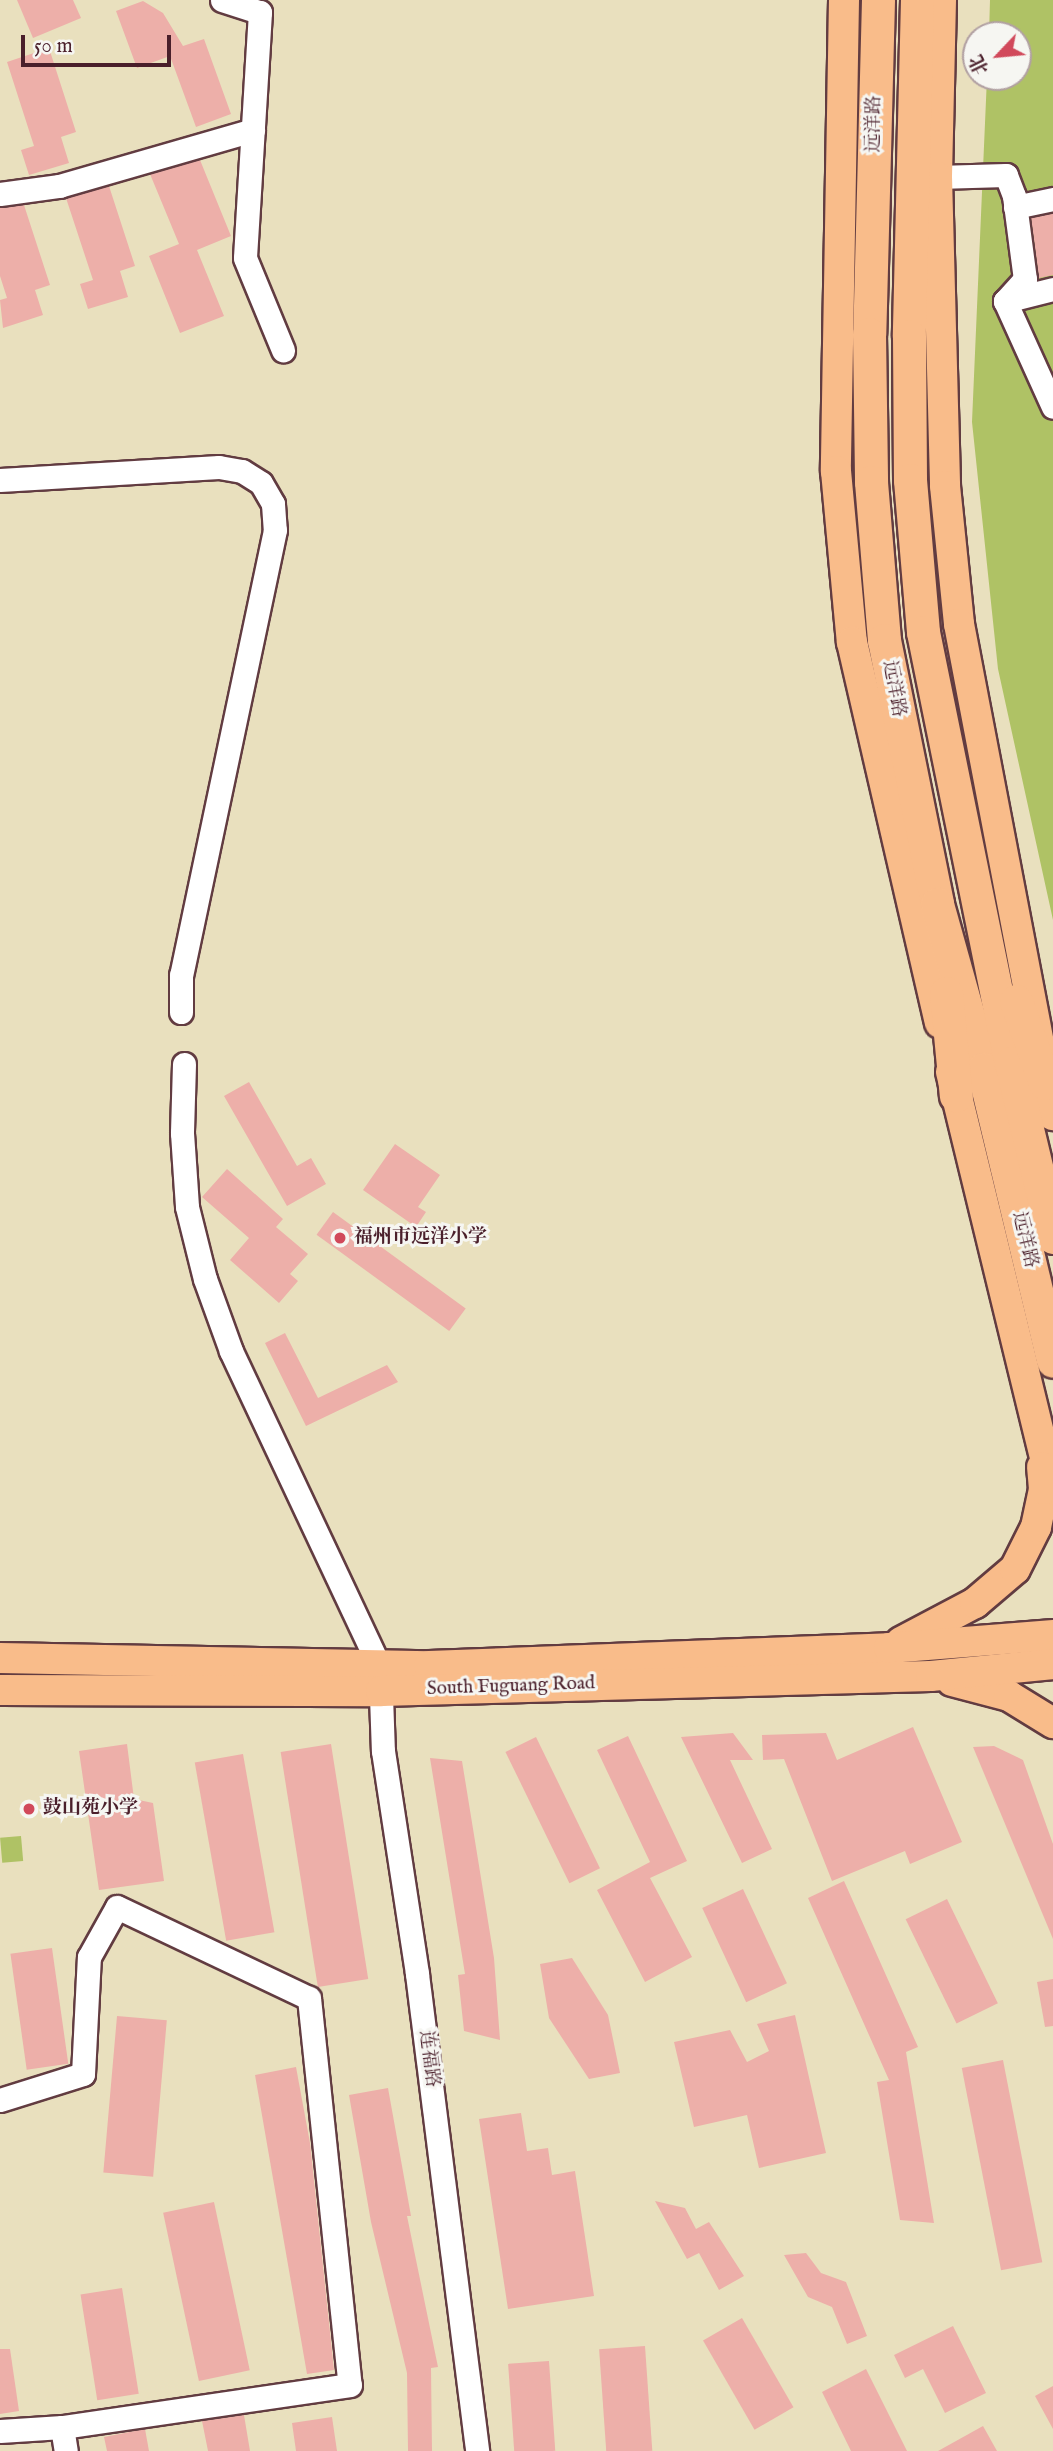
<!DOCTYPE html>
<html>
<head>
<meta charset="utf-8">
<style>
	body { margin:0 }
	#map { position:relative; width:1053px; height:2451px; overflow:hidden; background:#e9e0be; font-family:"IM FELL English","Noto Serif SC",serif }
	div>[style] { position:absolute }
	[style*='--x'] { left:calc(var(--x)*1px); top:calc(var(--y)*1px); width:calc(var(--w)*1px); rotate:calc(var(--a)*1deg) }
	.green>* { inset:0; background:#afc265; transform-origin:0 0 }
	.building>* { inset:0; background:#edafa9; transform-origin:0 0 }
	.roads { filter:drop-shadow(2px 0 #623c41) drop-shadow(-2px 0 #623c41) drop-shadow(0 2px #623c41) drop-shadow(0 -2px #623c41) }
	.minor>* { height:23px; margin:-11.5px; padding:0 11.5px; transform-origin:11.5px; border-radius:11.5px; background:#fff }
	.major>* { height:30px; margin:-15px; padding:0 15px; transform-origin:15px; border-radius:15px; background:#f9bc8a }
	.highway>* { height:33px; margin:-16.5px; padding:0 16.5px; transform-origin:16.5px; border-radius:16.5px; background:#f9bc8a }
	.dots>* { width:19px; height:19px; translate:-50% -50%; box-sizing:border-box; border:4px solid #f6f6f2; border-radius:50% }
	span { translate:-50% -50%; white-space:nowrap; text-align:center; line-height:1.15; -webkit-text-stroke:6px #f6f6f2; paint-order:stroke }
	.street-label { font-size:19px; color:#4a1f2b }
	.poi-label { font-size:19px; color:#4a1f2b; font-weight:700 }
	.left { translate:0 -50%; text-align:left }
	.north { position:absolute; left:962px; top:21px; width:70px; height:70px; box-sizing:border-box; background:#f6f6f2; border:2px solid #b1a0a2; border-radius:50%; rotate:244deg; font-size:19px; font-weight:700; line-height:28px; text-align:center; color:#4a1f2b }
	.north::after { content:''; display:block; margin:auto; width:24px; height:32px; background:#d1495b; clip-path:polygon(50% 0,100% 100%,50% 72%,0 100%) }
	.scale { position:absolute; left:21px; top:35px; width:150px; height:32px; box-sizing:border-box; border:4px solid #4a1f2b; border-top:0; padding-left:9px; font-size:21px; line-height:24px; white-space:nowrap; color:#4a1f2b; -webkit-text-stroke:5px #f6f6f2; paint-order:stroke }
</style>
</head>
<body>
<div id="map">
	<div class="green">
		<i style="clip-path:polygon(990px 0,1053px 0,1053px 920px,998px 669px,972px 422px,987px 77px,1018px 77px,1018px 35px,989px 35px)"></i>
		<i style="left:21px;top:1836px;width:25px;height:21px;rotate:85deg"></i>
	</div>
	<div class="building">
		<i style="clip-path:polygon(17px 0,73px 0,81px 18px,33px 38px)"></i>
		<i style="clip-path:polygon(143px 1px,163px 13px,183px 46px,204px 39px,231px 114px,196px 127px,170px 56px,137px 68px,116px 11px)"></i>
		<i style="clip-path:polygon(49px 48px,76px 132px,61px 137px,69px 163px,29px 175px,21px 150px,34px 146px,7px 62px)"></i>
		<i style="clip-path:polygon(200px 160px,231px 236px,197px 250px,224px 316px,180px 333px,149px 256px,179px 244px,150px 174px)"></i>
		<i style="clip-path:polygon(109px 186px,135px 266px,120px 271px,128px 297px,88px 309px,80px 284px,93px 280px,66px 198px)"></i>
		<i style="clip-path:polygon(24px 205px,50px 285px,35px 290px,43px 315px,3px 328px,0 300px,7px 298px,0 276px,0 208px)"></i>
		<i style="clip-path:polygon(1053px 213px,1053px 275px,1039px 278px,1031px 218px)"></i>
		<i style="clip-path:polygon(249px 1082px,297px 1166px,311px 1158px,326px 1184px,287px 1206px,224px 1096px)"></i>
		<i style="clip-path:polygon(395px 1144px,440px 1175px,418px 1207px,426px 1212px,416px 1227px,363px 1190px)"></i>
		<i style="clip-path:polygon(227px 1169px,283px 1219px,276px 1227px,308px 1254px,290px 1274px,298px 1281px,279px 1303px,230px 1260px,249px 1238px,202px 1197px)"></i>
		<i style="left:333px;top:1212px;width:164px;height:28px;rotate:36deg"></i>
		<i style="clip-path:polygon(285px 1333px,318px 1398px,387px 1365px,398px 1382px,306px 1426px,265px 1343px)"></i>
		<i style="clip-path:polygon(913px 1727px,962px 1842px,910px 1864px,905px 1851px,832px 1881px,784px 1759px,763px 1760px,762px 1735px,826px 1733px,837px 1760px)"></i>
		<i style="clip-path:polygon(733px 1733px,753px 1760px,730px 1760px,772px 1849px,742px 1863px,681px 1737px)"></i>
		<i style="clip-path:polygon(628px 1736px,687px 1861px,650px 1878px,692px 1957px,645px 1982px,597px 1890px,650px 1862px,597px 1750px)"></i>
		<i style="left:536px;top:1737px;width:146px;height:34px;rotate:64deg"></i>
		<i style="clip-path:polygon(127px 1744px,134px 1799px,153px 1803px,164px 1881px,99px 1890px,79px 1751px)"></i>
		<i style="left:331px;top:1744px;width:238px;height:51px;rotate:81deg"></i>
		<i style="clip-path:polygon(994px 1746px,1023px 1760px,1053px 1844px,1053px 1939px,973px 1747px)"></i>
		<i style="left:243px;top:1754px;width:181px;height:49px;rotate:80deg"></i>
		<i style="clip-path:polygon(430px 1758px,462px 1761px,494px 1958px,500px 2040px,464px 2031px,458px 1975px,465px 1974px)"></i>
		<i style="clip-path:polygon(844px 1881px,918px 2047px,906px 2052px,934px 2223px,900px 2220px,877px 2082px,889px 2080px,808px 1898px)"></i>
		<i style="left:743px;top:1889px;width:104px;height:45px;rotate:65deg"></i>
		<i style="left:947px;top:1899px;width:116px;height:46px;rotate:64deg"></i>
		<i style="left:52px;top:1948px;width:117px;height:42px;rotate:82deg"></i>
		<i style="clip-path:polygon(572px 1958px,608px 2015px,620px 2073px,589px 2079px,549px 2018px,540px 1964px)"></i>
		<i style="clip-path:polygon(1053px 1979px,1053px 2026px,1045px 2027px,1037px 1982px)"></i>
		<i style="clip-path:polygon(795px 2015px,826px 2153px,759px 2168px,747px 2115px,694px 2127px,674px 2042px,730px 2030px,747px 2062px,769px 2051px,757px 2024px)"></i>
		<i style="left:117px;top:2016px;width:50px;height:157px;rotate:5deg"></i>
		<i style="left:1003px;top:2060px;width:206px;height:42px;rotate:79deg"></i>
		<i style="clip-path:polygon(296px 2067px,310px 2143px,334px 2370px,307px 2374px,255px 2075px)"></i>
		<i style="clip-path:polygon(388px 2088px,411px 2216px,407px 2216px,438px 2367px,431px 2368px,432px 2451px,408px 2451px,407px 2373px,371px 2222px,349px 2095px)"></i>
		<i style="clip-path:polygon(521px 2113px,527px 2151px,548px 2148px,552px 2175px,575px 2171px,594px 2296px,508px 2309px,479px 2119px)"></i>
		<i style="clip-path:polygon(655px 2201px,685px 2208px,696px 2229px,709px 2222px,744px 2276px,719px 2290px,699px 2253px,687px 2259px)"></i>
		<i style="left:214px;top:2202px;width:172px;height:52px;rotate:78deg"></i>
		<i style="clip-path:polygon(806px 2253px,821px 2273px,846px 2282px,867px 2336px,847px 2344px,832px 2307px,808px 2297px,784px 2255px)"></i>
		<i style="left:122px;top:2288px;width:107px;height:42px;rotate:81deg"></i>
		<i style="left:742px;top:2318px;width:103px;height:45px;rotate:60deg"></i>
		<i style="clip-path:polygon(953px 2326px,986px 2393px,945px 2413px,923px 2369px,905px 2378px,894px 2355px)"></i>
		<i style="left:645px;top:2346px;width:105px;height:46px;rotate:86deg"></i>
		<i style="clip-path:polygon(0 2349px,10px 2349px,19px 2411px,0 2414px)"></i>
		<i style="left:549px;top:2361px;width:90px;height:41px;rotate:86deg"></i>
		<i style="clip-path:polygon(866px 2369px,907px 2451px,851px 2451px,822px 2392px)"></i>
		<i style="clip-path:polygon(1053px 2386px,1053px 2429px,1035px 2396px)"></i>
		<i style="clip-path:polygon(244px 2415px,250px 2451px,208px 2451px,202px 2421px)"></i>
		<i style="clip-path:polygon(332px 2417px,337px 2451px,296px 2451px,292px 2423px)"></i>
		<i style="clip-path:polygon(983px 2426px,997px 2451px,938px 2451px)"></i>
		<i style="clip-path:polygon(145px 2429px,149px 2451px,107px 2451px,104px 2437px)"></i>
	</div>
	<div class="roads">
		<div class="minor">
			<i style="--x:222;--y:0;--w:40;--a:18"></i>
			<i style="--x:260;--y:12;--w:246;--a:93.5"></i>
			<i style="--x:245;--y:258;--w:100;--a:67.6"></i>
			<i style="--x:937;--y:177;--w:69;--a:-1.7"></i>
			<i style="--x:1006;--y:175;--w:22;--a:69"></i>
			<i style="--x:1014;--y:196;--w:84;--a:82.5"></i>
			<i style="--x:1025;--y:279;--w:30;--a:132"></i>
			<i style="--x:1005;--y:301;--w:116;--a:65.6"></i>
			<i style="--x:0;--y:194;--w:60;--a:-7.7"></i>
			<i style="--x:59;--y:186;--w:202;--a:-16.1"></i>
			<i style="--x:1015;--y:207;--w:39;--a:-12"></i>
			<i style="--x:1005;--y:301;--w:49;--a:-14"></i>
			<i style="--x:0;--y:480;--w:219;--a:-3.4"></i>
			<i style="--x:219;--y:467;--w:23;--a:10"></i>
			<i style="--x:242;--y:471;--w:22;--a:32"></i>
			<i style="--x:261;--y:483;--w:24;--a:60"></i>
			<i style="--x:273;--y:504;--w:26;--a:86"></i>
			<i style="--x:275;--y:530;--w:455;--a:101.9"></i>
			<i style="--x:181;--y:975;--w:37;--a:90"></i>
			<i style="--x:184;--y:1064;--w:69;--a:91.7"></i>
			<i style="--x:182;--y:1133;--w:74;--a:86.1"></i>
			<i style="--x:187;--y:1207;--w:74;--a:76"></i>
			<i style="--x:205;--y:1279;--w:77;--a:70.1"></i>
			<i style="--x:231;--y:1351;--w:349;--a:64.8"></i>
			<i style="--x:380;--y:1667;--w:84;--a:88"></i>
			<i style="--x:383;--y:1751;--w:226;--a:81.3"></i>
			<i style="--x:417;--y:1974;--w:481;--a:82.8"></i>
			<i style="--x:0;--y:2100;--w:87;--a:-17.4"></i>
			<i style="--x:83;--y:2074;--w:117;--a:-87.1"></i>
			<i style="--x:89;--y:1957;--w:57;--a:-60.8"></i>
			<i style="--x:117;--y:1907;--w:212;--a:25.4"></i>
			<i style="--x:309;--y:1998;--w:389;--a:84"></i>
			<i style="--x:350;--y:2385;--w:291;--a:171.7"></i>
			<i style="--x:62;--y:2427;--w:62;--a:176.3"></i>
			<i style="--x:62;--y:2427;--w:24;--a:81"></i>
		</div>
		<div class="major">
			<i style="--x:844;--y:0;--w:471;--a:91"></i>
			<i style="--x:836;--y:471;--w:172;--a:84.7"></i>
			<i style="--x:852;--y:642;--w:391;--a:77"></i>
			<i style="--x:941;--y:0;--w:177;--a:91.3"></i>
			<i style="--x:937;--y:177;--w:309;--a:88.5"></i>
			<i style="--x:945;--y:486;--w:139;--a:84.2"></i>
			<i style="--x:959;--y:624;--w:500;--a:79.2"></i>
			<i style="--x:951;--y:1072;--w:429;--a:76.3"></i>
			<i style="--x:901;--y:1642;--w:84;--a:-27.8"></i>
			<i style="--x:975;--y:1603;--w:52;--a:-40.4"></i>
			<i style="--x:1015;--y:1569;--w:47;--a:-63.4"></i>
			<i style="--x:1036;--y:1527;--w:39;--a:-78"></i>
			<i style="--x:1044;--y:1489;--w:22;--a:-95"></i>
			<i style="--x:0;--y:1658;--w:429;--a:1.1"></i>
			<i style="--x:429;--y:1666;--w:460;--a:-2.2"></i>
			<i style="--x:889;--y:1648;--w:165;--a:-4.5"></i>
			<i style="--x:952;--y:1681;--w:59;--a:14.7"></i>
			<i style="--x:1009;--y:1696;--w:52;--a:31.5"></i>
			<i style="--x:0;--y:1690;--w:381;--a:0.2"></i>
			<i style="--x:381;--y:1691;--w:550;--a:-1.56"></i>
			<i style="--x:931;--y:1676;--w:123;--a:-5.6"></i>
		</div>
		<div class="highway">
			<i style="--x:878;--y:0;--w:334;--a:91.5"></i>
			<i style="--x:869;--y:334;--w:148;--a:89.2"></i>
			<i style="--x:871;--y:482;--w:159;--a:85.3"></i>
			<i style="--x:884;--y:640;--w:269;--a:78.6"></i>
			<i style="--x:937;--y:904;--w:171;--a:74.4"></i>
			<i style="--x:983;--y:1069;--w:300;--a:76.5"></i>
			<i style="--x:917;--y:0;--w:336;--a:91.4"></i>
			<i style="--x:909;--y:336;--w:144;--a:89.6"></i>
			<i style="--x:910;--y:480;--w:153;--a:85.1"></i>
			<i style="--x:923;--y:632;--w:440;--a:78.5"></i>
			<i style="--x:1011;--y:1063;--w:179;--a:76.4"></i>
			<i style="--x:946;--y:993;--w:103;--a:84.5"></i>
			<i style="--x:1016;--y:1001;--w:87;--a:70.5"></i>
		</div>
	</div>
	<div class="dots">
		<i style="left:340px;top:1238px;background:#d1495b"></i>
		<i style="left:29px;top:1809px;background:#d1495b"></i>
	</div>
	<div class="street-label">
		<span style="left:875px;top:124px;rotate:-89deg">远洋路</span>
		<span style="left:893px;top:689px;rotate:80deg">远洋路</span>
		<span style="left:1024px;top:1240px;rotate:77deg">远洋路</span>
		<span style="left:511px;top:1687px;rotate:-2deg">South Fuguang Road</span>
		<span style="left:428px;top:2059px;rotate:83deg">连福路</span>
	</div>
	<div class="poi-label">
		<span class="left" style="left:354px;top:1238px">福州市远洋小学</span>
		<span class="left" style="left:43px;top:1809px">鼓山苑小学</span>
	</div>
	<div class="north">北</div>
	<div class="scale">50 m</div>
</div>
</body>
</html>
